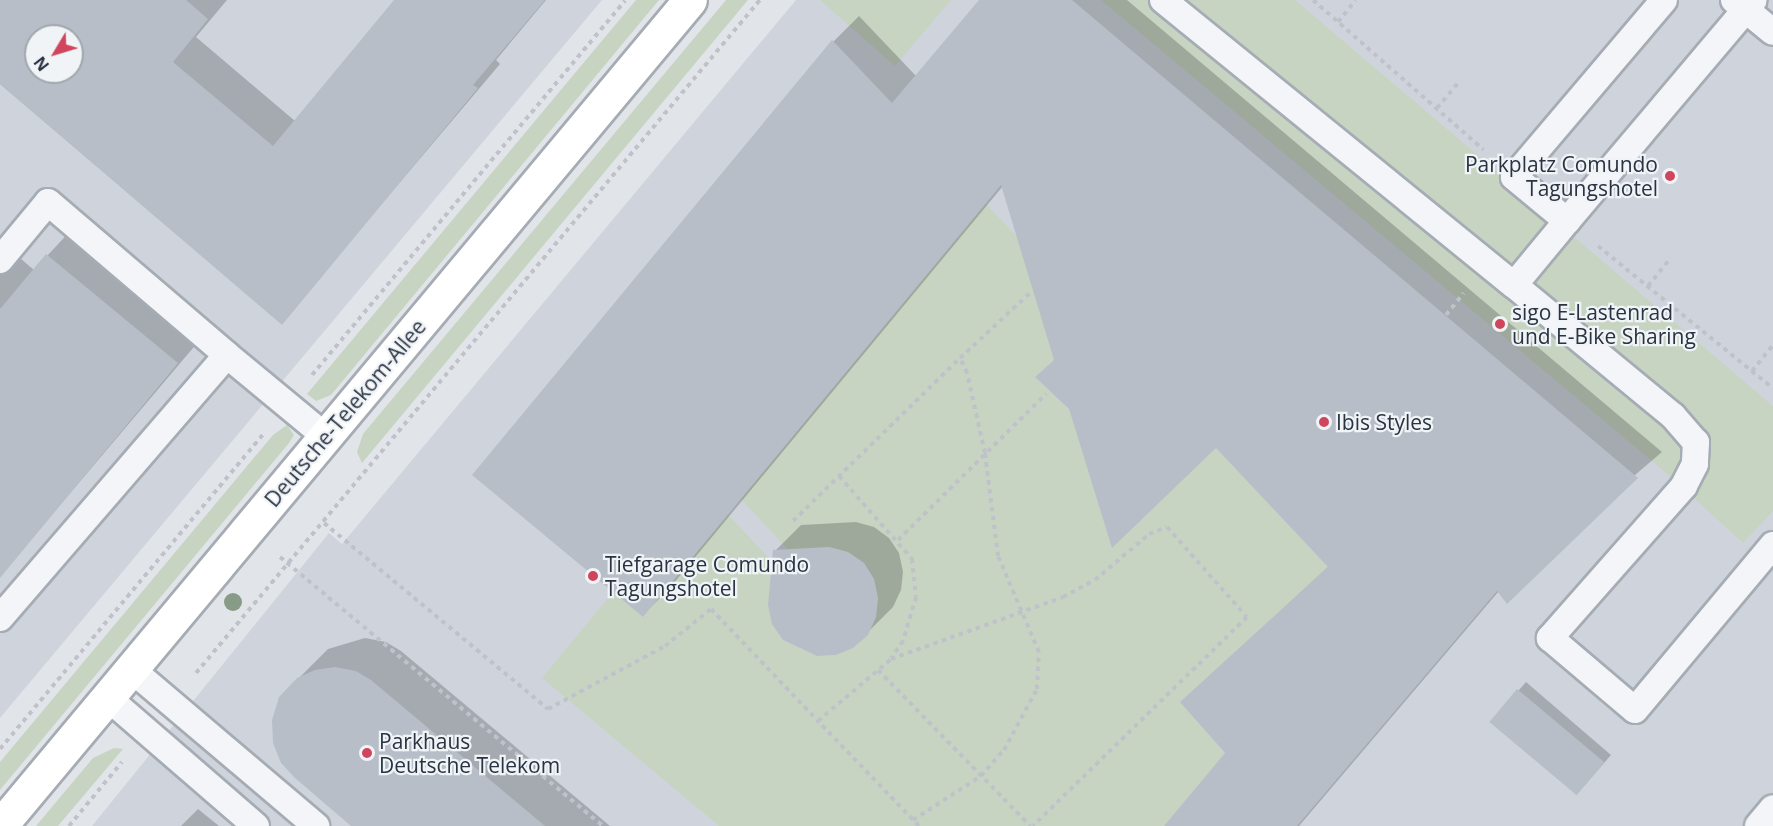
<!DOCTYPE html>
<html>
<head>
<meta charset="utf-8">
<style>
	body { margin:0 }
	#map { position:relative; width:1773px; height:826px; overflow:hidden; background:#e1e5ea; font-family:"Open Sans",sans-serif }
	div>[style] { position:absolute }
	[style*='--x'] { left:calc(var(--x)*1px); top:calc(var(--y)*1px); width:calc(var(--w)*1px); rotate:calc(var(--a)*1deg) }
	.built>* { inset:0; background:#cfd4dc }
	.green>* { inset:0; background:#c7d4c2 }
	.shadow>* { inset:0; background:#0003 }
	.building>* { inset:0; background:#b8bec7; transform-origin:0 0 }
	.path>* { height:4px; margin-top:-2px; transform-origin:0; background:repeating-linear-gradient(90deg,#bfc3c9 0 4.5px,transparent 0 9px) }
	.roads { filter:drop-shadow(2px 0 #a6acb4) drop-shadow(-2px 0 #a6acb4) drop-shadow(0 2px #a6acb4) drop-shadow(0 -2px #a6acb4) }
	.service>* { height:26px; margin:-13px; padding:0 13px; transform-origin:13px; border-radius:13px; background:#f4f5f8 }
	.primary>* { height:33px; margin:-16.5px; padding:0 16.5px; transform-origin:16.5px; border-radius:16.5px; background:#fff }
	.trees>* { width:18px; height:18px; margin:-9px; border-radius:50%; background:#889b87 }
	.dots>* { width:16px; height:16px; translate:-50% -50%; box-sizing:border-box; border:3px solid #f1f4f7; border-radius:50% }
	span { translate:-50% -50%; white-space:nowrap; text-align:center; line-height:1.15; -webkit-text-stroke:4.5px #f1f4f7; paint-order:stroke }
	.poi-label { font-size:21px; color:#293342 }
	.right { translate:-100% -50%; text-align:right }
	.left { translate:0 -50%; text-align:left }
	.street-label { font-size:21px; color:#293342 }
	.north { position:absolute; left:24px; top:24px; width:60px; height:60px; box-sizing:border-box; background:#f1f4f7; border:2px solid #a1a7af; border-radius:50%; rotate:232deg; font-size:16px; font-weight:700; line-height:24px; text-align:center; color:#293342 }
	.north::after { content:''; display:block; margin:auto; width:21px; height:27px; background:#d1445e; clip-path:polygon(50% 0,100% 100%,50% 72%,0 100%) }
</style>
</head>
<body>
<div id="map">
	<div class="built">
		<i style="clip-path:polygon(evenodd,0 0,602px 0,0 718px,0 0,36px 36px,72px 36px,72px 72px,36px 72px,36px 36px)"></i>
		<i style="clip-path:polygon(796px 0,1773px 0,1773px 826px,92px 826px,329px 533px,342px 544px)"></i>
	</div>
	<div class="green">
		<i style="clip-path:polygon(636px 0,659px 0,331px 395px,316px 401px,307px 394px)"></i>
		<i style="clip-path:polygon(726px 0,748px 0,362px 463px,357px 452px,363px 434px)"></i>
		<i style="clip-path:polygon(820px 0,951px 0,895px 66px)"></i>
		<i style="clip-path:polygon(1101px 0,1295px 0,1773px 406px,1773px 511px,1743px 543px,1664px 471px)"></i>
		<i style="clip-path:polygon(986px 204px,1111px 336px,1041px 315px,1054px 360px,1035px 377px,1069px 409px,1112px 547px,1204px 435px,1328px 567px,1181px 702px,1225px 754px,1164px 826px,719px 826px,542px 678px,613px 592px,643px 617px,728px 515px,779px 568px,783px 640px,817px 656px,836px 655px,853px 648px,867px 635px,876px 617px,878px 598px,874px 579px,864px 563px,848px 552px,829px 547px,810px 548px,793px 555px,741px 499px)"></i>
		<i style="clip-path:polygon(287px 425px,294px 435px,289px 443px,0 790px,0 762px,273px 435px)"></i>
		<i style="clip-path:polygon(114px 748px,123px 749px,58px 826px,36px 826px,93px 758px)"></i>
	</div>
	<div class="shadow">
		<i style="clip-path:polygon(evenodd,0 0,227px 0,196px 37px,295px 121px,396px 0,546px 0,496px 60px,500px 64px,281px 323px,0 84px,0 0,36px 36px,72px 36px,72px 72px,36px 72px,36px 36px)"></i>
		<i style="clip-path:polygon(981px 0,1127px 0,1662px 452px,1499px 591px,1299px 826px,1166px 826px,1227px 753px,1182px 702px,1329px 566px,1216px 446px,1070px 408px,1003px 186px,668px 590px,643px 615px,474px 475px,834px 41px,859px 16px,917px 77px)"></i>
		<i style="clip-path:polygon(74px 227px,204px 335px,0 576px,0 241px,34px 270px)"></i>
		<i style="clip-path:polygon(856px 522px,874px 527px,889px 538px,899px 553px,903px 572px,901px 590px,893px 607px,866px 634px,775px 551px,801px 525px)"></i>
		<i style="clip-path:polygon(365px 638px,386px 642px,401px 651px,610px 826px,355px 826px,298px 679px,328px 649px)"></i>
		<i style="clip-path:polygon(1526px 682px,1611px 755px,1584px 786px,1491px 722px)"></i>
		<i style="clip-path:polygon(198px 809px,219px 826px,181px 826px)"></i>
	</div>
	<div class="building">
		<i style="clip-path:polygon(evenodd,0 0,186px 0,208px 19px,173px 62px,273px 146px,394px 0,545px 0,473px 85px,478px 88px,282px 325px,0 84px,0 0,36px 36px,72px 36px,72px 72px,36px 72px,36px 36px)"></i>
		<i style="clip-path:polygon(979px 0,1072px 0,1638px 478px,1507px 604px,1497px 591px,1297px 826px,1164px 826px,1225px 753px,1180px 702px,1328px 567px,1216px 448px,1112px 548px,1069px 409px,1035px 377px,1054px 360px,1001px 185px,643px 617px,472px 475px,832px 40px,892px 103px)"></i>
		<i style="clip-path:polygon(46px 254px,178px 363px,0 578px,0 309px)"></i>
		<i style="clip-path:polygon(829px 547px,848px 552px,864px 563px,874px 579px,878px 598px,876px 617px,868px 635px,853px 648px,836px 655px,817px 656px,783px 640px,772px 624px,768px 605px,773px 550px)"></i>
		<i style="clip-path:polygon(335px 667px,356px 671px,371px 680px,545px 826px,351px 826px,295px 778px,281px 763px,273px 743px,272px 720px,279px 697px,297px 678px,315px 670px)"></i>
		<i style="left:1517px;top:689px;width:114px;height:43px;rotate:40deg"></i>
	</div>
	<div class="path">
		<i style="--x:1313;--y:0;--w:227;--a:41.3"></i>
		<i style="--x:1338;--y:22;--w:28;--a:-51"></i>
		<i style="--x:1437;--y:108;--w:34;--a:-50"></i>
		<i style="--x:1598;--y:246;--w:225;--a:39.1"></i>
		<i style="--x:1648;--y:286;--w:36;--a:-51"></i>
		<i style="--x:1446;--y:315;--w:28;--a:-51"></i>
		<i style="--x:1752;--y:371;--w:33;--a:-51"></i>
		<i style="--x:312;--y:375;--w:488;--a:-50.1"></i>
		<i style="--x:839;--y:476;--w:111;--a:48.7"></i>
		<i style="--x:912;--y:559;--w:38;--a:84"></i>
		<i style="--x:916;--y:597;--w:46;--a:106.5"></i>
		<i style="--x:903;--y:641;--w:21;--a:125"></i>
		<i style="--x:793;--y:521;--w:233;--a:-44.3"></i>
		<i style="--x:324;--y:523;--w:291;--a:39.7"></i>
		<i style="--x:548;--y:709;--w:133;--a:-28.3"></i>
		<i style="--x:665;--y:646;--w:59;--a:-38.8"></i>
		<i style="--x:711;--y:609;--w:155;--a:46.3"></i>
		<i style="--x:898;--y:540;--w:208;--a:-44.6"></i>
		<i style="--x:280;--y:557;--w:420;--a:39.8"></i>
		<i style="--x:878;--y:670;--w:218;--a:45.7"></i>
		<i style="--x:196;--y:673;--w:878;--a:-50.04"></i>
		<i style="--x:0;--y:749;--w:410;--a:-50.1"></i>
		<i style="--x:913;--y:820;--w:81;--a:-32.9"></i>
		<i style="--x:981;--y:776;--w:35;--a:-49"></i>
		<i style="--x:1004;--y:750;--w:69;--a:-61.6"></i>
		<i style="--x:1037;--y:689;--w:37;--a:-87"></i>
		<i style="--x:1039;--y:652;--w:104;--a:-113.1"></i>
		<i style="--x:998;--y:556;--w:104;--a:-97.2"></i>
		<i style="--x:985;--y:453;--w:82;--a:-102.7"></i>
		<i style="--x:967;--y:373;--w:17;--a:-115"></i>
		<i style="--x:960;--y:358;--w:97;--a:-42.9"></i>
		<i style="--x:69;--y:826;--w:83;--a:-50.4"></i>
		<i style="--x:919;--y:826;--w:146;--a:-133.9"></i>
		<i style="--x:818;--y:721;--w:96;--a:-40.3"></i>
		<i style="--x:891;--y:659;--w:183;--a:-19.8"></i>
		<i style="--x:1063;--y:597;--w:36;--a:-28"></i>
		<i style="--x:1095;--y:580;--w:71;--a:-40.4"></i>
		<i style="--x:1149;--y:534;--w:19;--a:-21"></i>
		<i style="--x:1167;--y:527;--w:120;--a:48.4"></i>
		<i style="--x:1247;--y:617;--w:299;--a:135.7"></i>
	</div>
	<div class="roads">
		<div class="service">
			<i style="--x:1163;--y:0;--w:452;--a:39.1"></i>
			<i style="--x:1664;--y:0;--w:232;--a:130.3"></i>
			<i style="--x:1514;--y:177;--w:69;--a:39.7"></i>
			<i style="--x:1567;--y:221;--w:289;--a:-49.8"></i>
			<i style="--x:1734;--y:0;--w:50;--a:39.4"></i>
			<i style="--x:1567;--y:221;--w:83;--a:129.6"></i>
			<i style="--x:1514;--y:285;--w:206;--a:39.5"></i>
			<i style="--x:1673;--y:416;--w:35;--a:49"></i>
			<i style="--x:1696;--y:442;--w:22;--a:93"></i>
			<i style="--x:1695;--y:464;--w:25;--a:117"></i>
			<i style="--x:1684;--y:486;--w:203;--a:131.4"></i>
			<i style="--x:1550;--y:638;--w:111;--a:40.3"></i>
			<i style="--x:1635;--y:710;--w:215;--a:-50.1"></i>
			<i style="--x:0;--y:260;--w:75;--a:-50.4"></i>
			<i style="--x:48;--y:202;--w:235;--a:40.5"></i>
			<i style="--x:0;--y:618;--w:347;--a:-49.2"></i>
			<i style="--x:227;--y:355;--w:127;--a:39.6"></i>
			<i style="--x:131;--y:669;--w:243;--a:40.3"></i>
			<i style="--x:107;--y:697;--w:197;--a:40.9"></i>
			<i style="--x:1758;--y:826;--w:23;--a:-50"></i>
		</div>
		<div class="primary">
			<i style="--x:0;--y:826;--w:1076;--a:-50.13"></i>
		</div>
	</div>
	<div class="trees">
		<i style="left:233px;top:602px"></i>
	</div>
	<div class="dots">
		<i style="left:1670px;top:176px;background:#d1445e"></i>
		<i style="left:1500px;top:324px;background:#d1445e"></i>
		<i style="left:1324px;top:422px;background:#d1445e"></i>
		<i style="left:593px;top:576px;background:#d1445e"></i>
		<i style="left:367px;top:753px;background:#d1445e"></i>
	</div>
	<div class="poi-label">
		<span class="right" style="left:1658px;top:176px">Parkplatz Comundo<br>Tagungshotel</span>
		<span class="left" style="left:1512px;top:324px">sigo E-Lastenrad<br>und E-Bike Sharing</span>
		<span class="left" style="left:1336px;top:422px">Ibis Styles</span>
		<span class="left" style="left:605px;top:576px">Tiefgarage Comundo<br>Tagungshotel</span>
		<span class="left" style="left:379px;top:753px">Parkhaus<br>Deutsche Telekom</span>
	</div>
	<div class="street-label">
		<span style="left:345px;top:413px;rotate:-50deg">Deutsche-Telekom-Allee</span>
	</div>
	<div class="north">N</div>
</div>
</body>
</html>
